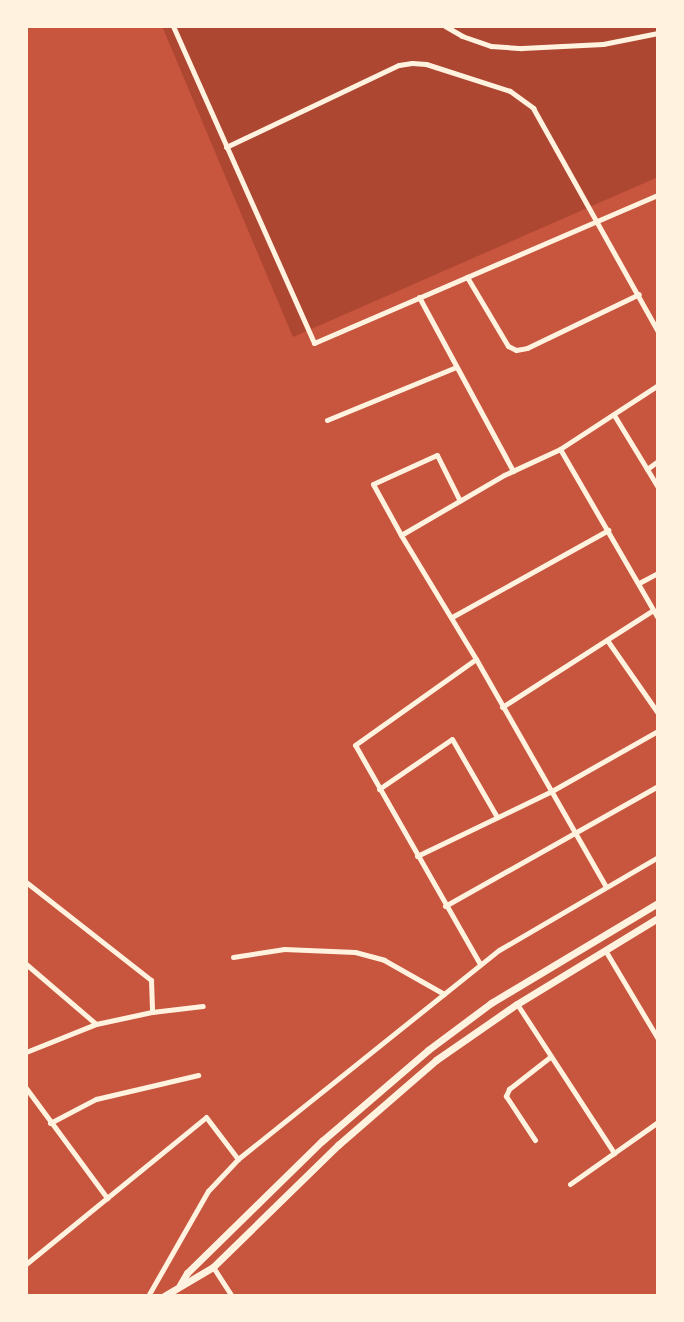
<!DOCTYPE html>
<html>
<head>
<meta charset="utf-8">
<style>
	body { margin:0 }
	#map { position:relative; width:684px; height:1322px; overflow:hidden; background:#c8553d; font-family:Signika,sans-serif }
	div>[style] { position:absolute }
	[style*='--x'] { left:calc(var(--x)*1px); top:calc(var(--y)*1px); width:calc(var(--w)*1px); rotate:calc(var(--a)*1deg) }
	.green>* { inset:0; background:#ae4732 }
	.minor>* { height:5px; margin:-2.5px; padding:0 2.5px; transform-origin:2.5px; border-radius:2.5px; background:#fff3e0 }
	.secondary>* { height:7px; margin:-3.5px; padding:0 3.5px; transform-origin:3.5px; border-radius:3.5px; background:#fff3e0 }
	span { translate:-50% -50%; white-space:nowrap; text-align:center; line-height:1.15; -webkit-text-stroke:5px #fff3e0; paint-order:stroke }
	.frame { position:absolute; inset:0; border:28px solid #fff3e0; pointer-events:none }
</style>
</head>
<body>
<div id="map">
	<div class="green">
		<i style="clip-path:polygon(162px 26px,658px 26px,658px 177px,293px 337px)"></i>
	</div>
	<div class="minor">
		<i style="--x:173;--y:26;--w:347;--a:66"></i>
		<i style="--x:314;--y:343;--w:374;--a:-23.3"></i>
		<i style="--x:445;--y:26;--w:20;--a:30"></i>
		<i style="--x:462;--y:36;--w:31;--a:19"></i>
		<i style="--x:491;--y:46;--w:31;--a:4"></i>
		<i style="--x:522;--y:48;--w:81;--a:-2.8"></i>
		<i style="--x:603;--y:44;--w:56;--a:-11.3"></i>
		<i style="--x:226;--y:147;--w:191;--a:-25.4"></i>
		<i style="--x:399;--y:65;--w:13;--a:-9"></i>
		<i style="--x:412;--y:63;--w:14;--a:4"></i>
		<i style="--x:426;--y:64;--w:88;--a:17.8"></i>
		<i style="--x:510;--y:91;--w:29;--a:36"></i>
		<i style="--x:533;--y:108;--w:257;--a:60.8"></i>
		<i style="--x:467;--y:277;--w:80;--a:59.3"></i>
		<i style="--x:508;--y:346;--w:9;--a:27"></i>
		<i style="--x:516;--y:350;--w:11;--a:-10"></i>
		<i style="--x:527;--y:348;--w:124;--a:-25.7"></i>
		<i style="--x:419;--y:297;--w:198;--a:61.6"></i>
		<i style="--x:614;--y:415;--w:63;--a:58.6"></i>
		<i style="--x:647;--y:469;--w:14;--a:-36"></i>
		<i style="--x:327;--y:420;--w:139;--a:-22.3"></i>
		<i style="--x:560;--y:449;--w:117;--a:-33.1"></i>
		<i style="--x:647;--y:469;--w:21;--a:59"></i>
		<i style="--x:401;--y:535;--w:58;--a:-118.8"></i>
		<i style="--x:373;--y:484;--w:70;--a:-24.4"></i>
		<i style="--x:437;--y:455;--w:51;--a:63.4"></i>
		<i style="--x:639;--y:583;--w:21;--a:-28"></i>
		<i style="--x:452;--y:617;--w:179;--a:-29.1"></i>
		<i style="--x:607;--y:640;--w:89;--a:55.1"></i>
		<i style="--x:476;--y:659;--w:262;--a:60.3"></i>
		<i style="--x:502;--y:707;--w:179;--a:-32.7"></i>
		<i style="--x:379;--y:789;--w:88;--a:-34.4"></i>
		<i style="--x:452;--y:739;--w:90;--a:60"></i>
		<i style="--x:417;--y:856;--w:148;--a:-25.7"></i>
		<i style="--x:550;--y:792;--w:124;--a:-29.5"></i>
		<i style="--x:26;--y:882;--w:159;--a:38.1"></i>
		<i style="--x:151;--y:980;--w:32;--a:88"></i>
		<i style="--x:445;--y:906;--w:244;--a:-29.4"></i>
		<i style="--x:605;--y:950;--w:104;--a:59.2"></i>
		<i style="--x:233;--y:957;--w:52;--a:-8.9"></i>
		<i style="--x:284;--y:949;--w:71;--a:2.4"></i>
		<i style="--x:355;--y:952;--w:30;--a:15"></i>
		<i style="--x:384;--y:960;--w:69;--a:29.5"></i>
		<i style="--x:26;--y:964;--w:92;--a:40.6"></i>
		<i style="--x:480;--y:964;--w:252;--a:-119.7"></i>
		<i style="--x:355;--y:745;--w:148;--a:-35.4"></i>
		<i style="--x:476;--y:659;--w:145;--a:-121.2"></i>
		<i style="--x:401;--y:535;--w:119;--a:-30.2"></i>
		<i style="--x:504;--y:475;--w:62;--a:-24.9"></i>
		<i style="--x:560;--y:449;--w:195;--a:59.9"></i>
		<i style="--x:517;--y:1004;--w:178;--a:56.9"></i>
		<i style="--x:614;--y:1153;--w:54;--a:-35.2"></i>
		<i style="--x:26;--y:1052;--w:75;--a:-21.8"></i>
		<i style="--x:96;--y:1024;--w:57;--a:-12.1"></i>
		<i style="--x:152;--y:1012;--w:51;--a:-6.7"></i>
		<i style="--x:26;--y:1088;--w:137;--a:53.6"></i>
		<i style="--x:50;--y:1123;--w:52;--a:-27.6"></i>
		<i style="--x:96;--y:1099;--w:105;--a:-13.2"></i>
		<i style="--x:535;--y:1140;--w:53;--a:-123.4"></i>
		<i style="--x:506;--y:1096;--w:8;--a:-67"></i>
		<i style="--x:509;--y:1089;--w:52;--a:-38"></i>
		<i style="--x:570;--y:1184;--w:54;--a:-35.2"></i>
		<i style="--x:26;--y:1264;--w:232;--a:-39.2"></i>
		<i style="--x:206;--y:1117;--w:53;--a:52.7"></i>
		<i style="--x:213;--y:1267;--w:35;--a:57"></i>
		<i style="--x:148;--y:1296;--w:121;--a:-60.3"></i>
		<i style="--x:208;--y:1191;--w:44;--a:-46.8"></i>
		<i style="--x:238;--y:1159;--w:334;--a:-38.7"></i>
		<i style="--x:499;--y:950;--w:184;--a:-30.3"></i>
	</div>
	<div class="secondary">
		<i style="--x:180;--y:1285;--w:14;--a:-60"></i>
		<i style="--x:187;--y:1273;--w:189;--a:-44.4"></i>
		<i style="--x:322;--y:1141;--w:140;--a:-40.6"></i>
		<i style="--x:428;--y:1050;--w:79;--a:-36.7"></i>
		<i style="--x:491;--y:1003;--w:195;--a:-30.9"></i>
		<i style="--x:164;--y:1296;--w:57;--a:-30.6"></i>
		<i style="--x:213;--y:1267;--w:175;--a:-44.3"></i>
		<i style="--x:338;--y:1145;--w:130;--a:-40.9"></i>
		<i style="--x:436;--y:1060;--w:98;--a:-34.7"></i>
		<i style="--x:517;--y:1004;--w:165;--a:-31.4"></i>
	</div>
	<div class="frame"></div>
</div>
</body>
</html>
